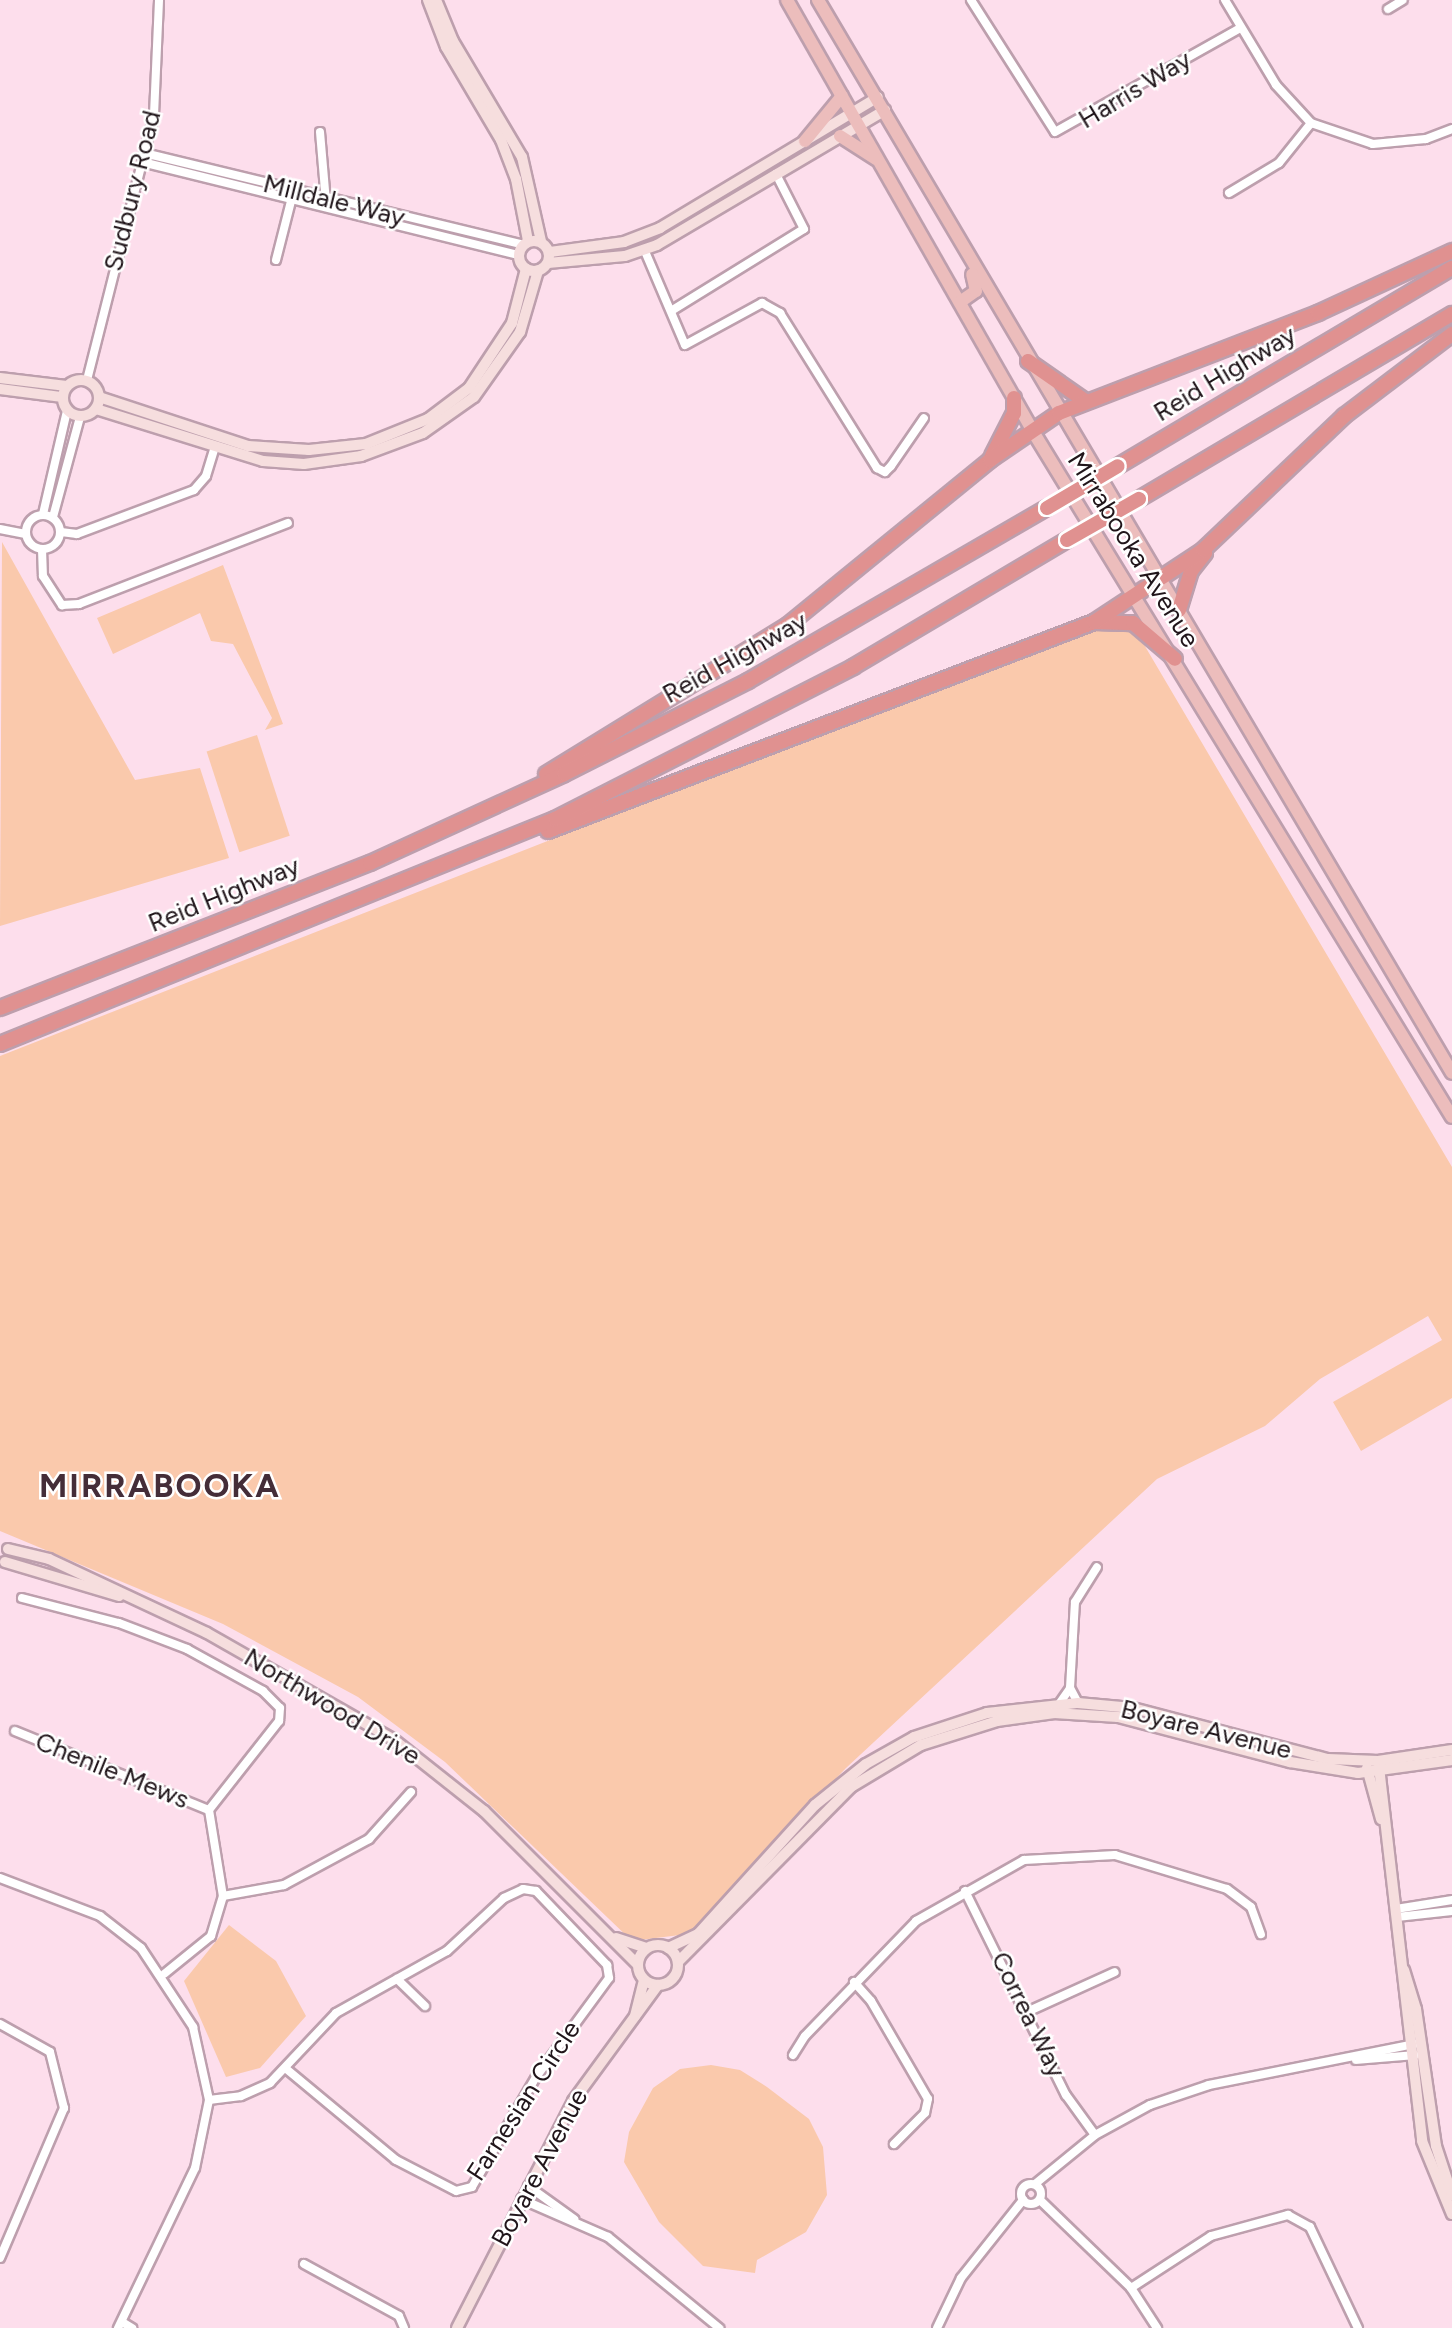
<!DOCTYPE html>
<html>
<head>
<meta charset="utf-8">
<style>
	body { margin:0 }
	#map { position:relative; width:1452px; height:2328px; overflow:hidden; background:#fddeec; font-family:Figtree,sans-serif }
	div>[style] { position:absolute }
	[style*='--x'] { left:calc(var(--x)*1px); top:calc(var(--y)*1px); width:calc(var(--w)*1px); rotate:calc(var(--a)*1deg) }
	.green>* { inset:0; background:#fac9ac; transform-origin:0 0 }
	.roads { filter:drop-shadow(2px 0 #bd9fad) drop-shadow(-2px 0 #bd9fad) drop-shadow(0 2px #bd9fad) drop-shadow(0 -2px #bd9fad) }
	.street>* { height:8px; margin:-4px; padding:0 4px; transform-origin:4px; border-radius:4px; background:#fff }
	.street>.ring { margin:-4px; padding:0; box-sizing:content-box; background:none; border:8px solid #fff; border-radius:50% }
	.secondary>* { height:10px; margin:-5px; padding:0 5px; transform-origin:5px; border-radius:5px; background:#f6dede }
	.secondary>.ring { margin:-5px; padding:0; box-sizing:content-box; background:none; border:10px solid #f6dede; border-radius:50% }
	.primary>* { height:12px; margin:-6px; padding:0 6px; transform-origin:6px; border-radius:6px; background:#ecbdbc }
	.highway>* { height:14px; margin:-7px; padding:0 7px; transform-origin:7px; border-radius:7px; background:#e09190 }
	.bridges { filter:drop-shadow(2px 0 #fff) drop-shadow(-2px 0 #fff) drop-shadow(0 2px #fff) drop-shadow(0 -2px #fff) }
	.highway-bridge>* { height:14px; margin:-7px; padding:0 7px; transform-origin:7px; border-radius:7px; background:#e09190 }
	span { translate:-50% -50%; white-space:nowrap; text-align:center; line-height:1.15; -webkit-text-stroke:5px #fff; paint-order:stroke }
	.street-label { font-size:26px; color:#20151a }
	.district-label { font-size:33px; color:#442d38; font-weight:700; letter-spacing:2px }
</style>
</head>
<body>
<div id="map">
	<div class="green">
		<i style="clip-path:polygon(2px 542px,135px 780px,200px 768px,229px 858px,0 926px)"></i>
		<i style="clip-path:polygon(223px 565px,283px 724px,265px 730px,272px 718px,233px 644px,211px 641px,200px 613px,113px 654px,97px 618px)"></i>
		<i style="clip-path:polygon(1126px 614px,1452px 1167px,1452px 1398px,1361px 1451px,1333px 1402px,1442px 1340px,1428px 1316px,1320px 1379px,1265px 1426px,1157px 1479px,846px 1768px,688px 1934px,632px 1941px,445px 1762px,358px 1697px,223px 1624px,0 1531px,0 1056px)"></i>
		<i style="left:257px;top:735px;width:106px;height:53px;rotate:72deg"></i>
		<i style="clip-path:polygon(229px 1925px,276px 1961px,306px 2016px,260px 2068px,226px 2077px,184px 1981px)"></i>
		<i style="clip-path:polygon(711px 2065px,740px 2070px,767px 2087px,809px 2119px,823px 2147px,827px 2195px,806px 2232px,757px 2260px,755px 2273px,703px 2266px,659px 2222px,624px 2162px,629px 2132px,653px 2088px,680px 2069px)"></i>
	</div>
	<div class="roads">
		<div class="street">
			<i style="--x:971;--y:0;--w:156;--a:57.5"></i>
			<i style="--x:1055;--y:132;--w:212;--a:-29.3"></i>
			<i style="--x:1225;--y:0;--w:99;--a:59"></i>
			<i style="--x:1276;--y:85;--w:52;--a:47.4"></i>
			<i style="--x:1311;--y:123;--w:65;--a:18.7"></i>
			<i style="--x:1373;--y:144;--w:53;--a:-5.4"></i>
			<i style="--x:1426;--y:139;--w:28;--a:-21"></i>
			<i style="--x:1388;--y:9;--w:17;--a:-31"></i>
			<i style="--x:320;--y:132;--w:70;--a:85.1"></i>
			<i style="--x:144;--y:153;--w:390;--a:13.6"></i>
			<i style="--x:142;--y:162;--w:388;--a:13.9"></i>
			<i style="--x:1229;--y:193;--w:58;--a:-31"></i>
			<i style="--x:1279;--y:163;--w:51;--a:-51.3"></i>
			<i style="--x:644;--y:249;--w:104;--a:66.9"></i>
			<i style="--x:685;--y:345;--w:88;--a:-28.6"></i>
			<i style="--x:762;--y:303;--w:21;--a:29"></i>
			<i style="--x:780;--y:313;--w:183;--a:58"></i>
			<i style="--x:877;--y:468;--w:9;--a:27"></i>
			<i style="--x:885;--y:472;--w:8;--a:-45"></i>
			<i style="--x:891;--y:466;--w:58;--a:-55.5"></i>
			<i style="--x:276;--y:260;--w:65;--a:-75.7"></i>
			<i style="--x:671;--y:311;--w:156;--a:-31.7"></i>
			<i style="--x:804;--y:229;--w:62;--a:-117"></i>
			<i style="--x:87;--y:380;--w:273;--a:-75.8"></i>
			<i style="--x:154;--y:115;--w:115;--a:-87.5"></i>
			<i style="--x:43;--y:514;--w:106;--a:-76.9"></i>
			<i class="ring" style="left:26px;top:515px;width:26px;height:26px"></i>
			<i style="--x:53;--y:517;--w:104;--a:-74.9"></i>
			<i style="--x:0;--y:529;--w:26;--a:11"></i>
			<i style="--x:61;--y:532;--w:16;--a:7"></i>
			<i style="--x:77;--y:534;--w:125;--a:-20.6"></i>
			<i style="--x:194;--y:490;--w:18;--a:-49"></i>
			<i style="--x:206;--y:476;--w:28;--a:-73"></i>
			<i style="--x:42;--y:549;--w:27;--a:88"></i>
			<i style="--x:43;--y:576;--w:35;--a:57"></i>
			<i style="--x:62;--y:605;--w:17;--a:-3"></i>
			<i style="--x:79;--y:604;--w:224;--a:-21.2"></i>
			<i style="--x:22;--y:1598;--w:100;--a:14.5"></i>
			<i style="--x:119;--y:1623;--w:73;--a:20.9"></i>
			<i style="--x:187;--y:1649;--w:87;--a:28.9"></i>
			<i style="--x:263;--y:1691;--w:24;--a:45"></i>
			<i style="--x:280;--y:1708;--w:13;--a:94"></i>
			<i style="--x:279;--y:1721;--w:113;--a:128.2"></i>
			<i style="--x:209;--y:1810;--w:87;--a:80.8"></i>
			<i style="--x:223;--y:1896;--w:42;--a:106.7"></i>
			<i style="--x:211;--y:1936;--w:60;--a:141"></i>
			<i style="--x:1078;--y:1703;--w:17;--a:-118"></i>
			<i style="--x:1070;--y:1688;--w:86;--a:-86.7"></i>
			<i style="--x:1075;--y:1602;--w:41;--a:-57.8"></i>
			<i style="--x:1059;--y:1704;--w:19;--a:-55"></i>
			<i style="--x:15;--y:1731;--w:209;--a:22.2"></i>
			<i style="--x:0;--y:1878;--w:107;--a:20.8"></i>
			<i style="--x:100;--y:1916;--w:52;--a:38"></i>
			<i style="--x:141;--y:1948;--w:95;--a:56.6"></i>
			<i style="--x:193;--y:2027;--w:75;--a:77.6"></i>
			<i style="--x:209;--y:2100;--w:69;--a:101.6"></i>
			<i style="--x:195;--y:2168;--w:178;--a:115.7"></i>
			<i style="--x:965;--y:1891;--w:228;--a:63.7"></i>
			<i style="--x:1066;--y:2095;--w:49;--a:54.1"></i>
			<i style="--x:223;--y:1896;--w:62;--a:-10.2"></i>
			<i style="--x:284;--y:1885;--w:97;--a:-28.4"></i>
			<i style="--x:369;--y:1839;--w:63;--a:-48.2"></i>
			<i style="--x:1396;--y:1909;--w:57;--a:-9.1"></i>
			<i style="--x:1397;--y:1917;--w:55;--a:-6.2"></i>
			<i style="--x:397;--y:1979;--w:39;--a:44"></i>
			<i style="--x:854;--y:1982;--w:25;--a:48"></i>
			<i style="--x:871;--y:2001;--w:113;--a:59.8"></i>
			<i style="--x:928;--y:2099;--w:14;--a:102"></i>
			<i style="--x:925;--y:2113;--w:44;--a:135"></i>
			<i style="--x:1029;--y:2011;--w:94;--a:-24.4"></i>
			<i style="--x:0;--y:2024;--w:57;--a:29.2"></i>
			<i style="--x:50;--y:2052;--w:58;--a:76"></i>
			<i style="--x:64;--y:2108;--w:163;--a:113.1"></i>
			<i style="--x:793;--y:2055;--w:22;--a:-58"></i>
			<i style="--x:805;--y:2036;--w:160;--a:-46"></i>
			<i style="--x:916;--y:1921;--w:124;--a:-29.5"></i>
			<i style="--x:1024;--y:1860;--w:91;--a:-3.1"></i>
			<i style="--x:1115;--y:1855;--w:117;--a:16.9"></i>
			<i style="--x:1227;--y:1889;--w:30;--a:37"></i>
			<i style="--x:1251;--y:1907;--w:29;--a:70"></i>
			<i style="--x:1356;--y:2060;--w:59;--a:-4.8"></i>
			<i style="--x:209;--y:2100;--w:32;--a:-7"></i>
			<i style="--x:241;--y:2096;--w:32;--a:-24"></i>
			<i style="--x:270;--y:2083;--w:96;--a:-46.7"></i>
			<i style="--x:336;--y:2013;--w:127;--a:-29.2"></i>
			<i style="--x:447;--y:1951;--w:78;--a:-42.9"></i>
			<i style="--x:504;--y:1898;--w:21;--a:-25"></i>
			<i style="--x:523;--y:1889;--w:13;--a:9"></i>
			<i style="--x:536;--y:1891;--w:103;--a:46.2"></i>
			<i style="--x:607;--y:1965;--w:13;--a:81"></i>
			<i style="--x:609;--y:1978;--w:123;--a:126.4"></i>
			<i style="--x:536;--y:2077;--w:127;--a:120.2"></i>
			<i style="--x:472;--y:2187;--w:16;--a:166"></i>
			<i style="--x:456;--y:2191;--w:68;--a:-152.7"></i>
			<i style="--x:396;--y:2160;--w:144;--a:-140.3"></i>
			<i class="ring" style="left:1021px;top:2184px;width:12px;height:12px"></i>
			<i style="--x:1035;--y:2184;--w:77;--a:-39.2"></i>
			<i style="--x:1095;--y:2135;--w:63;--a:-28.6"></i>
			<i style="--x:1150;--y:2105;--w:62;--a:-18.7"></i>
			<i style="--x:1209;--y:2085;--w:210;--a:-11.3"></i>
			<i style="--x:528;--y:2186;--w:57;--a:35.7"></i>
			<i style="--x:521;--y:2199;--w:95;--a:23.6"></i>
			<i style="--x:608;--y:2237;--w:144;--a:39.3"></i>
			<i style="--x:1040;--y:2200;--w:127;--a:44"></i>
			<i style="--x:1131;--y:2288;--w:48;--a:57"></i>
			<i style="--x:304;--y:2264;--w:108;--a:28.7"></i>
			<i style="--x:399;--y:2316;--w:13;--a:67"></i>
			<i style="--x:1131;--y:2288;--w:95;--a:-33"></i>
			<i style="--x:1211;--y:2236;--w:80;--a:-15.3"></i>
			<i style="--x:1288;--y:2215;--w:25;--a:29"></i>
			<i style="--x:1310;--y:2227;--w:112;--a:64.6"></i>
			<i style="--x:122;--y:2322;--w:12;--a:31"></i>
			<i style="--x:937;--y:2328;--w:55;--a:-64.4"></i>
			<i style="--x:961;--y:2278;--w:100;--a:-51.5"></i>
		</div>
		<div class="secondary">
			<i style="--x:428;--y:0;--w:50;--a:69"></i>
			<i style="--x:446;--y:47;--w:108;--a:59.4"></i>
			<i style="--x:501;--y:140;--w:42;--a:69"></i>
			<i style="--x:516;--y:179;--w:63;--a:79"></i>
			<i style="--x:436;--y:0;--w:44;--a:67.5"></i>
			<i style="--x:453;--y:41;--w:135;--a:59.3"></i>
			<i style="--x:522;--y:157;--w:86;--a:77.3"></i>
			<i class="ring" style="left:519px;top:241px;width:20px;height:20px"></i>
			<i style="--x:550;--y:252;--w:75;--a:-7.7"></i>
			<i style="--x:624;--y:242;--w:39;--a:-21"></i>
			<i style="--x:660;--y:228;--w:254;--a:-31"></i>
			<i style="--x:548;--y:263;--w:77;--a:-5.2"></i>
			<i style="--x:625;--y:256;--w:34;--a:-19"></i>
			<i style="--x:657;--y:245;--w:265;--a:-30.6"></i>
			<i style="--x:0;--y:378;--w:67;--a:6.8"></i>
			<i class="ring" style="left:63px;top:380px;width:26px;height:26px"></i>
			<i style="--x:0;--y:389;--w:63;--a:7.4"></i>
			<i style="--x:99;--y:397;--w:157;--a:18.2"></i>
			<i style="--x:248;--y:446;--w:61;--a:3.8"></i>
			<i style="--x:309;--y:450;--w:57;--a:-6"></i>
			<i style="--x:366;--y:444;--w:67;--a:-22"></i>
			<i style="--x:428;--y:419;--w:51;--a:-37.1"></i>
			<i style="--x:469;--y:388;--w:78;--a:-56.5"></i>
			<i style="--x:512;--y:323;--w:56;--a:-75.5"></i>
			<i style="--x:96;--y:409;--w:175;--a:17.3"></i>
			<i style="--x:263;--y:461;--w:41;--a:4.2"></i>
			<i style="--x:304;--y:464;--w:58;--a:-8"></i>
			<i style="--x:361;--y:456;--w:66;--a:-20.4"></i>
			<i style="--x:423;--y:433;--w:62;--a:-35.2"></i>
			<i style="--x:474;--y:397;--w:80;--a:-54.7"></i>
			<i style="--x:520;--y:332;--w:64;--a:-73.6"></i>
			<i style="--x:8;--y:1549;--w:42;--a:13.7"></i>
			<i style="--x:49;--y:1559;--w:174;--a:25.1"></i>
			<i style="--x:207;--y:1633;--w:214;--a:29.7"></i>
			<i style="--x:393;--y:1739;--w:116;--a:38.4"></i>
			<i style="--x:484;--y:1811;--w:216;--a:45"></i>
			<i style="--x:5;--y:1562;--w:119;--a:16.6"></i>
			<i style="--x:1379;--y:1767;--w:376;--a:83.4"></i>
			<i style="--x:1422;--y:2141;--w:79;--a:67.7"></i>
			<i style="--x:1367;--y:1768;--w:53;--a:74.6"></i>
			<i style="--x:616;--y:1938;--w:32;--a:18"></i>
			<i class="ring" style="left:638px;top:1945px;width:30px;height:30px"></i>
			<i style="--x:668;--y:1948;--w:33;--a:-25"></i>
			<i style="--x:698;--y:1934;--w:174;--a:-47.8"></i>
			<i style="--x:815;--y:1805;--w:65;--a:-38.8"></i>
			<i style="--x:866;--y:1764;--w:55;--a:-29.4"></i>
			<i style="--x:914;--y:1737;--w:77;--a:-18.2"></i>
			<i style="--x:987;--y:1713;--w:92;--a:-6.3"></i>
			<i style="--x:1078;--y:1703;--w:55;--a:5.2"></i>
			<i style="--x:1133;--y:1708;--w:202;--a:14.7"></i>
			<i style="--x:1328;--y:1759;--w:50;--a:2.3"></i>
			<i style="--x:1378;--y:1761;--w:75;--a:-8.5"></i>
			<i style="--x:678;--y:1962;--w:246;--a:-45.3"></i>
			<i style="--x:851;--y:1787;--w:82;--a:-31"></i>
			<i style="--x:921;--y:1745;--w:80;--a:-17.5"></i>
			<i style="--x:997;--y:1721;--w:58;--a:-8"></i>
			<i style="--x:1054;--y:1713;--w:64;--a:3.6"></i>
			<i style="--x:1118;--y:1717;--w:178;--a:14.7"></i>
			<i style="--x:1290;--y:1762;--w:69;--a:9.2"></i>
			<i style="--x:1358;--y:1773;--w:95;--a:-7.9"></i>
			<i style="--x:1404;--y:1970;--w:41;--a:72.9"></i>
			<i style="--x:1416;--y:2009;--w:138;--a:81.7"></i>
			<i style="--x:1436;--y:2146;--w:52;--a:71.9"></i>
			<i style="--x:635;--y:2016;--w:37;--a:-76"></i>
			<i style="--x:457;--y:2328;--w:255;--a:-62.9"></i>
			<i style="--x:573;--y:2101;--w:144;--a:-53.8"></i>
		</div>
		<div class="primary">
			<i style="--x:787;--y:0;--w:495;--a:60.3"></i>
			<i style="--x:1032;--y:430;--w:805;--a:58.56"></i>
			<i style="--x:818;--y:0;--w:1246;--a:59.42"></i>
			<i style="--x:840;--y:136;--w:43;--a:32.6"></i>
			<i style="--x:805;--y:141;--w:58;--a:-50.6"></i>
			<i style="--x:960;--y:302;--w:19;--a:-35"></i>
			<i style="--x:976;--y:291;--w:17;--a:-103"></i>
		</div>
		<div class="highway">
			<i style="--x:1028;--y:361;--w:68;--a:34.9"></i>
			<i style="--x:992;--y:456;--w:48;--a:-62.9"></i>
			<i style="--x:1014;--y:413;--w:15;--a:-90"></i>
			<i style="--x:1118;--y:466;--w:388;--a:-30.7"></i>
			<i style="--x:1139;--y:499;--w:364;--a:-30.6"></i>
			<i style="--x:1179;--y:610;--w:41;--a:-72.9"></i>
			<i style="--x:1191;--y:571;--w:23;--a:-52"></i>
			<i style="--x:1095;--y:622;--w:38;--a:2"></i>
			<i style="--x:1133;--y:623;--w:55;--a:40.6"></i>
			<i style="--x:546;--y:774;--w:284;--a:-31.6"></i>
			<i style="--x:788;--y:625;--w:261;--a:-39.2"></i>
			<i style="--x:990;--y:460;--w:83;--a:-34.3"></i>
			<i style="--x:1059;--y:413;--w:278;--a:-21.1"></i>
			<i style="--x:1318;--y:313;--w:148;--a:-24.8"></i>
			<i style="--x:548;--y:831;--w:585;--a:-20.95"></i>
			<i style="--x:1094;--y:622;--w:131;--a:-33.4"></i>
			<i style="--x:1203;--y:550;--w:195;--a:-43.5"></i>
			<i style="--x:1344;--y:416;--w:136;--a:-37.2"></i>
			<i style="--x:0;--y:1008;--w:397;--a:-21.4"></i>
			<i style="--x:370;--y:863;--w:213;--a:-24.6"></i>
			<i style="--x:564;--y:774;--w:206;--a:-26.8"></i>
			<i style="--x:748;--y:681;--w:345;--a:-30.1"></i>
			<i style="--x:0;--y:1044;--w:599;--a:-22.07"></i>
			<i style="--x:555;--y:819;--w:335;--a:-27"></i>
			<i style="--x:853;--y:667;--w:249;--a:-30.7"></i>
		</div>
	</div>
	<div class="bridges">
		<div class="highway-bridge">
			<i style="--x:1047;--y:508;--w:82;--a:-30.6"></i>
			<i style="--x:1067;--y:540;--w:83;--a:-29.7"></i>
		</div>
	</div>
	<div class="street-label">
		<span style="left:1135px;top:90px;rotate:-31deg">Harris Way</span>
		<span style="left:133px;top:191px;rotate:-76deg">Sudbury Road</span>
		<span style="left:334px;top:201px;rotate:14deg">Milldale Way</span>
		<span style="left:1225px;top:374px;rotate:-31deg">Reid Highway</span>
		<span style="left:1133px;top:550px;rotate:58deg">Mirrabooka Avenue</span>
		<span style="left:735px;top:658px;rotate:-29deg">Reid Highway</span>
		<span style="left:224px;top:895px;rotate:-22deg">Reid Highway</span>
		<span style="left:332px;top:1707px;rotate:31deg">Northwood Drive</span>
		<span style="left:1206px;top:1730px;rotate:14deg">Boyare Avenue</span>
		<span style="left:112px;top:1771px;rotate:22deg">Chenile Mews</span>
		<span style="left:1028px;top:2015px;rotate:64deg">Correa Way</span>
		<span style="left:524px;top:2101px;rotate:-57deg">Farnesian Circle</span>
		<span style="left:540px;top:2168px;rotate:-62deg">Boyare Avenue</span>
	</div>
	<div class="district-label">
		<span style="left:160px;top:1486px">MIRRABOOKA</span>
	</div>
</div>
</body>
</html>
